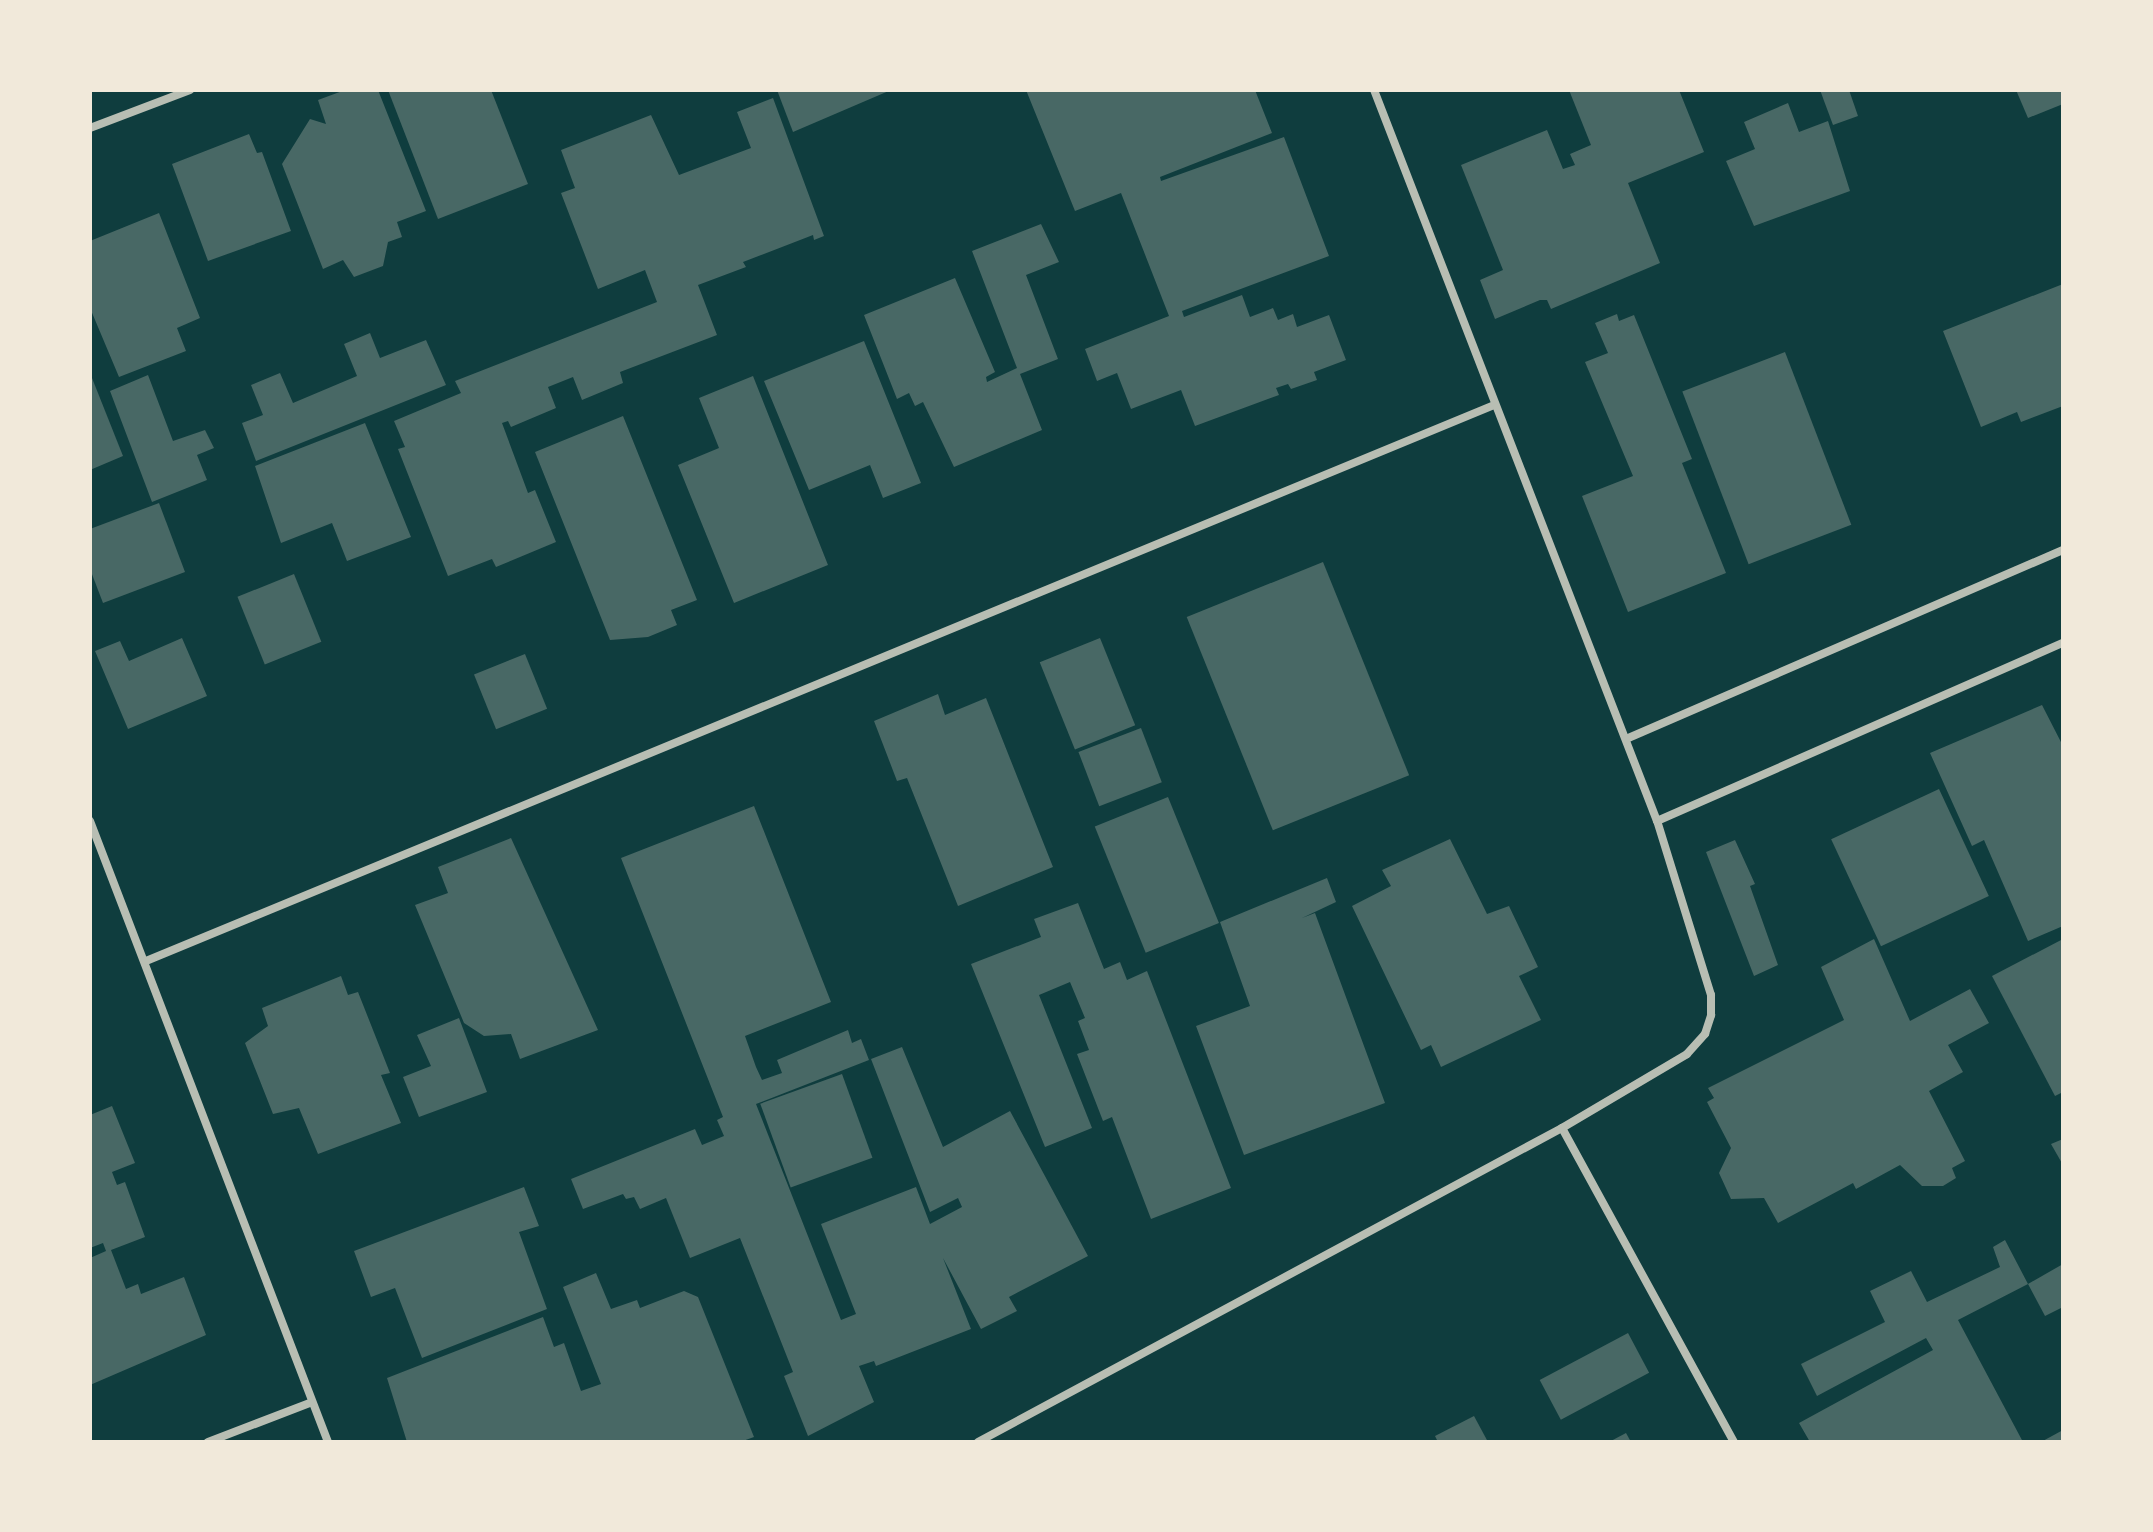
<!DOCTYPE html>
<html>
<head>
<meta charset="utf-8">
<style>
	body { margin:0 }
	#map { position:relative; width:2153px; height:1532px; overflow:hidden; background:#0f3d3e; font-family:Mulish,sans-serif }
	div>[style] { position:absolute }
	[style*='--x'] { left:calc(var(--x)*1px); top:calc(var(--y)*1px); width:calc(var(--w)*1px); rotate:calc(var(--a)*1deg) }
	.building>* { inset:0; background:#486865; transform-origin:0 0 }
	.minor>* { height:8px; margin:-4px; padding:0 4px; transform-origin:4px; border-radius:4px; background:#b8beb3 }
	span { translate:-50% -50%; white-space:nowrap; text-align:center; line-height:1.15; -webkit-text-stroke:6px #f1e9da; paint-order:stroke }
	.frame { position:absolute; inset:0; border:92px solid #f1e9da; pointer-events:none }
</style>
</head>
<body>
<div id="map">
	<div class="building">
		<i style="clip-path:polygon(345px 90px,378px 90px,426px 211px,397px 222px,402px 237px,388px 242px,383px 266px,354px 277px,343px 260px,323px 269px,282px 164px,310px 119px,326px 124px,318px 100px)"></i>
		<i style="clip-path:polygon(388px 90px,491px 90px,528px 184px,438px 219px)"></i>
		<i style="clip-path:polygon(777px 90px,891px 90px,793px 132px)"></i>
		<i style="clip-path:polygon(1026px 90px,1255px 90px,1272px 133px,1160px 177px,1161px 181px,1284px 137px,1329px 256px,1182px 311px,1184px 317px,1242px 295px,1250px 317px,1273px 308px,1278px 320px,1293px 314px,1297px 327px,1329px 315px,1346px 360px,1314px 372px,1317px 380px,1291px 389px,1288px 384px,1276px 388px,1279px 395px,1195px 426px,1181px 390px,1131px 409px,1117px 373px,1097px 381px,1085px 349px,1169px 316px,1121px 193px,1075px 211px)"></i>
		<i style="clip-path:polygon(1569px 90px,1679px 90px,1704px 152px,1628px 183px,1660px 263px,1551px 309px,1547px 300px,1540px 300px,1495px 319px,1480px 280px,1503px 270px,1461px 165px,1547px 130px,1563px 169px,1575px 165px,1570px 154px,1591px 145px)"></i>
		<i style="clip-path:polygon(1820px 90px,1849px 90px,1858px 116px,1833px 125px)"></i>
		<i style="clip-path:polygon(2016px 90px,2063px 90px,2063px 104px,2028px 118px)"></i>
		<i style="clip-path:polygon(773px 98px,824px 236px,814px 240px,813px 235px,743px 262px,746px 267px,698px 285px,717px 335px,620px 372px,623px 383px,582px 400px,573px 377px,548px 387px,556px 408px,511px 427px,508px 421px,502px 423px,528px 493px,535px 490px,556px 542px,496px 567px,492px 559px,448px 576px,398px 449px,405px 447px,394px 421px,461px 393px,455px 381px,657px 302px,645px 270px,598px 289px,561px 193px,575px 188px,561px 150px,651px 115px,679px 175px,751px 148px,737px 112px)"></i>
		<i style="clip-path:polygon(1788px 103px,1799px 132px,1828px 121px,1850px 191px,1754px 226px,1726px 161px,1755px 149px,1744px 122px)"></i>
		<i style="clip-path:polygon(249px 134px,257px 153px,262px 152px,291px 231px,208px 261px,172px 164px)"></i>
		<i style="clip-path:polygon(159px 213px,200px 318px,177px 328px,186px 351px,119px 377px,90px 308px,90px 241px)"></i>
		<i style="clip-path:polygon(1041px 224px,1059px 262px,1026px 275px,1058px 359px,1020px 374px,1042px 430px,954px 467px,923px 402px,915px 406px,909px 393px,897px 399px,864px 315px,955px 278px,995px 372px,986px 377px,987px 382px,1017px 368px,972px 251px)"></i>
		<i style="clip-path:polygon(2063px 284px,2063px 406px,2021px 422px,2017px 412px,1981px 427px,1943px 331px)"></i>
		<i style="clip-path:polygon(1617px 314px,1619px 321px,1634px 315px,1692px 459px,1682px 463px,1726px 573px,1628px 612px,1582px 496px,1633px 476px,1585px 362px,1608px 353px,1595px 323px)"></i>
		<i style="clip-path:polygon(370px 333px,380px 358px,426px 340px,446px 385px,256px 461px,242px 423px,263px 415px,251px 385px,280px 373px,293px 403px,357px 376px,344px 344px)"></i>
		<i style="clip-path:polygon(864px 341px,921px 483px,883px 498px,870px 465px,809px 490px,764px 381px)"></i>
		<i style="left:1785px;top:352px;width:185px;height:110px;rotate:69deg"></i>
		<i style="clip-path:polygon(90px 373px,123px 456px,90px 470px)"></i>
		<i style="clip-path:polygon(148px 375px,173px 441px,205px 430px,214px 448px,197px 455px,207px 480px,152px 502px,110px 391px)"></i>
		<i style="clip-path:polygon(753px 376px,828px 565px,734px 603px,678px 465px,719px 448px,699px 398px)"></i>
		<i style="clip-path:polygon(623px 416px,697px 600px,671px 610px,677px 625px,648px 637px,610px 640px,535px 452px)"></i>
		<i style="clip-path:polygon(365px 423px,411px 537px,347px 561px,332px 523px,281px 543px,255px 466px)"></i>
		<i style="clip-path:polygon(159px 503px,185px 572px,103px 603px,90px 569px,90px 529px)"></i>
		<i style="left:1323px;top:562px;width:230px;height:147px;rotate:68deg"></i>
		<i style="left:294px;top:574px;width:73px;height:61px;rotate:68deg"></i>
		<i style="clip-path:polygon(182px 638px,207px 696px,128px 729px,95px 651px,120px 641px,129px 661px)"></i>
		<i style="left:1100px;top:638px;width:94px;height:65px;rotate:68deg"></i>
		<i style="left:525px;top:654px;width:59px;height:55px;rotate:68deg"></i>
		<i style="clip-path:polygon(938px 694px,945px 715px,986px 698px,1053px 867px,958px 906px,907px 778px,897px 781px,874px 721px)"></i>
		<i style="clip-path:polygon(2042px 705px,2063px 746px,2063px 926px,2028px 941px,1984px 840px,1972px 846px,1930px 753px)"></i>
		<i style="left:1141px;top:728px;width:58px;height:67px;rotate:69deg"></i>
		<i style="left:1939px;top:789px;width:118px;height:119px;rotate:65deg"></i>
		<i style="left:1168px;top:797px;width:136px;height:79px;rotate:68deg"></i>
		<i style="clip-path:polygon(754px 806px,831px 1002px,745px 1036px,756px 1067px,762px 1080px,782px 1073px,777px 1060px,848px 1030px,852px 1043px,861px 1039px,869px 1060px,756px 1104px,841px 1320px,856px 1314px,821px 1224px,916px 1187px,930px 1224px,962px 1207px,958px 1198px,930px 1212px,871px 1059px,902px 1047px,943px 1147px,1010px 1111px,1088px 1256px,1009px 1297px,1017px 1311px,981px 1329px,943px 1258px,971px 1329px,876px 1366px,874px 1361px,859px 1366px,874px 1402px,808px 1436px,784px 1376px,793px 1372px,740px 1238px,690px 1258px,666px 1198px,640px 1209px,634px 1197px,626px 1199px,623px 1194px,583px 1209px,571px 1179px,695px 1129px,702px 1145px,724px 1136px,717px 1120px,723px 1117px,621px 858px)"></i>
		<i style="clip-path:polygon(511px 838px,598px 1030px,520px 1059px,511px 1034px,484px 1036px,464px 1023px,415px 905px,448px 893px,438px 867px)"></i>
		<i style="clip-path:polygon(1450px 839px,1487px 914px,1509px 906px,1538px 967px,1519px 976px,1541px 1020px,1441px 1067px,1431px 1045px,1421px 1050px,1352px 906px,1391px 886px,1382px 870px)"></i>
		<i style="clip-path:polygon(1735px 840px,1755px 884px,1750px 886px,1778px 965px,1754px 976px,1706px 852px)"></i>
		<i style="clip-path:polygon(1327px 878px,1336px 902px,1302px 918px,1315px 913px,1385px 1103px,1244px 1155px,1196px 1026px,1250px 1006px,1220px 922px)"></i>
		<i style="clip-path:polygon(1078px 903px,1104px 969px,1120px 962px,1127px 980px,1147px 971px,1231px 1188px,1151px 1219px,1112px 1117px,1103px 1121px,1077px 1054px,1089px 1050px,1078px 1021px,1085px 1018px,1070px 982px,1039px 995px,1092px 1128px,1045px 1147px,971px 964px,1041px 937px,1034px 919px)"></i>
		<i style="clip-path:polygon(1874px 939px,1910px 1021px,1970px 989px,1989px 1023px,1948px 1045px,1963px 1072px,1929px 1091px,1965px 1161px,1952px 1168px,1956px 1178px,1943px 1186px,1922px 1186px,1900px 1165px,1856px 1189px,1853px 1183px,1778px 1223px,1764px 1198px,1731px 1199px,1719px 1173px,1731px 1148px,1707px 1102px,1714px 1098px,1708px 1088px,1844px 1020px,1821px 967px)"></i>
		<i style="clip-path:polygon(2063px 939px,2063px 1092px,2055px 1096px,1992px 976px)"></i>
		<i style="clip-path:polygon(341px 976px,348px 995px,358px 992px,390px 1073px,381px 1075px,401px 1123px,318px 1154px,299px 1108px,273px 1114px,245px 1043px,268px 1026px,262px 1008px)"></i>
		<i style="clip-path:polygon(459px 1018px,487px 1092px,419px 1117px,403px 1077px,431px 1066px,417px 1035px)"></i>
		<i style="left:842px;top:1074px;width:89px;height:87px;rotate:70deg"></i>
		<i style="clip-path:polygon(112px 1106px,135px 1163px,112px 1172px,117px 1185px,125px 1182px,145px 1237px,111px 1250px,126px 1289px,138px 1284px,141px 1294px,184px 1277px,206px 1335px,90px 1385px,90px 1258px,106px 1251px,103px 1243px,90px 1248px,90px 1115px)"></i>
		<i style="clip-path:polygon(2063px 1139px,2063px 1165px,2051px 1144px)"></i>
		<i style="clip-path:polygon(524px 1187px,539px 1226px,519px 1232px,547px 1309px,422px 1358px,395px 1288px,371px 1297px,354px 1251px)"></i>
		<i style="clip-path:polygon(2005px 1240px,2028px 1284px,1958px 1320px,2023px 1442px,1810px 1442px,1799px 1423px,1933px 1350px,1926px 1338px,1817px 1396px,1801px 1364px,1885px 1322px,1870px 1291px,1911px 1271px,1927px 1302px,2000px 1267px,1993px 1247px)"></i>
		<i style="clip-path:polygon(2063px 1264px,2063px 1307px,2045px 1316px,2028px 1284px)"></i>
		<i style="clip-path:polygon(596px 1273px,611px 1309px,637px 1300px,640px 1308px,684px 1291px,698px 1297px,754px 1437px,740px 1442px,407px 1442px,387px 1378px,543px 1317px,554px 1347px,564px 1343px,581px 1391px,601px 1384px,563px 1287px)"></i>
		<i style="left:1628px;top:1333px;width:45px;height:100px;rotate:62deg"></i>
		<i style="clip-path:polygon(1474px 1416px,1488px 1442px,1438px 1442px,1435px 1436px)"></i>
		<i style="clip-path:polygon(2063px 1430px,2063px 1442px,2041px 1442px)"></i>
		<i style="clip-path:polygon(1626px 1433px,1631px 1442px,1609px 1442px)"></i>
	</div>
	<div class="minor">
		<i style="--x:90;--y:128;--w:107;--a:-20.8"></i>
		<i style="--x:1626;--y:739;--w:476;--a:-23.4"></i>
		<i style="--x:90;--y:821;--w:665;--a:69.03"></i>
		<i style="--x:1657;--y:821;--w:443;--a:-23.7"></i>
		<i style="--x:146;--y:961;--w:1458;--a:-22.41"></i>
		<i style="--x:1562;--y:1128;--w:358;--a:61.3"></i>
		<i style="--x:208;--y:1442;--w:111;--a:-21"></i>
		<i style="--x:978;--y:1442;--w:663;--a:-28.27"></i>
		<i style="--x:1562;--y:1128;--w:145;--a:-30.6"></i>
		<i style="--x:1687;--y:1054;--w:27;--a:-48"></i>
		<i style="--x:1705;--y:1034;--w:20;--a:-72"></i>
		<i style="--x:1711;--y:1015;--w:20;--a:-90"></i>
		<i style="--x:1711;--y:995;--w:182;--a:-107.2"></i>
		<i style="--x:1657;--y:821;--w:784;--a:-111.16"></i>
	</div>
	<div class="frame"></div>
</div>
</body>
</html>
